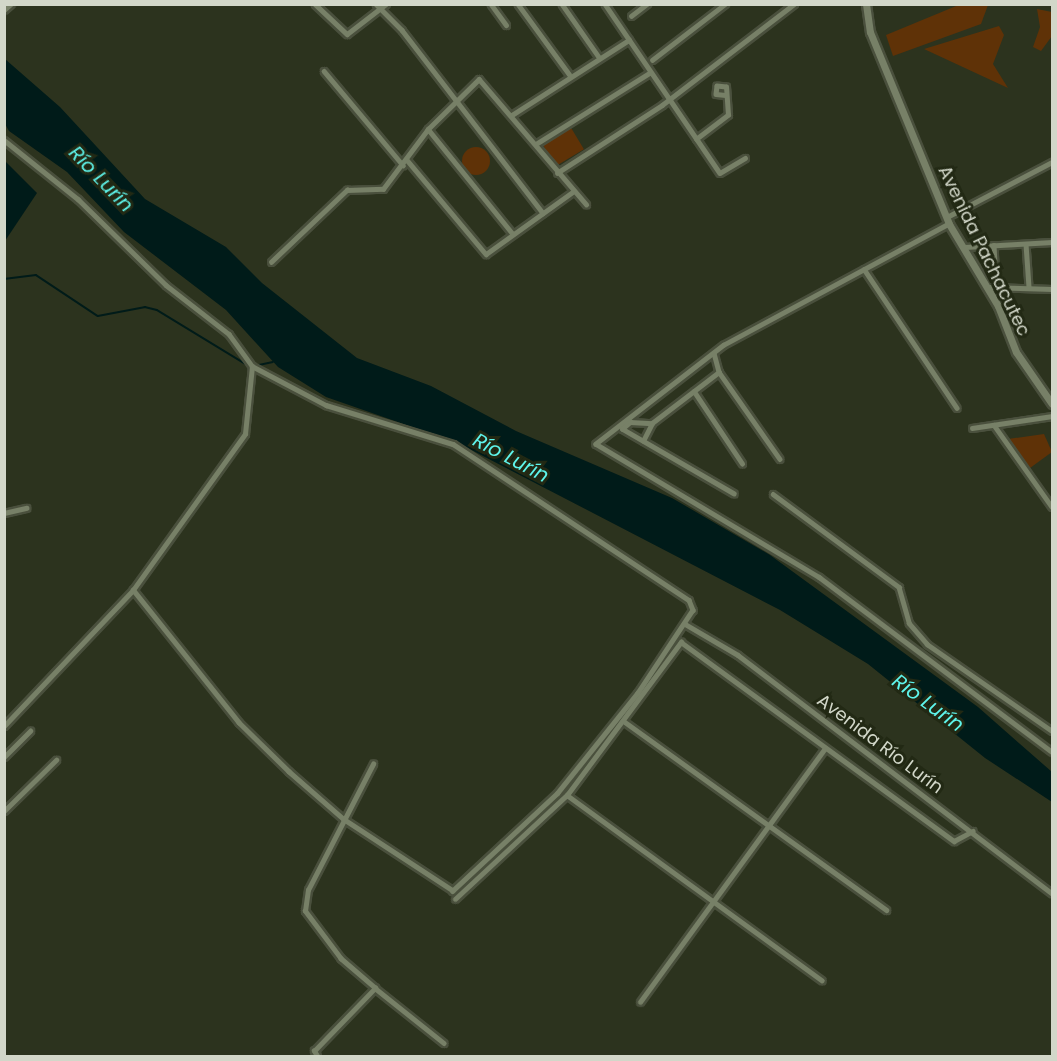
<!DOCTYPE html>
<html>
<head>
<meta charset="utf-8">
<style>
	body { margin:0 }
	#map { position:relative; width:1057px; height:1061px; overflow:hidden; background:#2c331e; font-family:Poppins,sans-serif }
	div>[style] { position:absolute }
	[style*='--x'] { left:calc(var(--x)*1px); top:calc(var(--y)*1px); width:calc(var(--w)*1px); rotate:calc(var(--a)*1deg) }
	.green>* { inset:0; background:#5f3207; transform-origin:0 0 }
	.round { border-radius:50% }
	.water>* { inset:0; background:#001b19 }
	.stream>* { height:1.5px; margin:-0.75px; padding:0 0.75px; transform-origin:0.75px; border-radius:0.75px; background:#001b19 }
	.roads { filter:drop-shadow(2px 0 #4a503d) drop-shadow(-2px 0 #4a503d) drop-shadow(0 2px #4a503d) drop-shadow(0 -2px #4a503d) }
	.street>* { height:4.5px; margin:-2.25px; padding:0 2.25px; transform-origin:2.25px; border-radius:2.25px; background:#778067 }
	.secondary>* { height:7px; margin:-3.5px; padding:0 3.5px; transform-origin:3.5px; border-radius:3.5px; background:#778067 }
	span { translate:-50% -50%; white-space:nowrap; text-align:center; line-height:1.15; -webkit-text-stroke:6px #222914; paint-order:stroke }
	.street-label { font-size:18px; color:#d2d7c9 }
	.water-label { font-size:20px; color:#5ef4eb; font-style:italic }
	.frame { position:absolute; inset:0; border:6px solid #d2d7c9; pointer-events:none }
</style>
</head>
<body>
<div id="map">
	<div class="green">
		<i style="clip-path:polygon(961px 4px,988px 5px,981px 24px,893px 56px,886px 35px)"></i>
		<i style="clip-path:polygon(1037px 9px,1052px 12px,1052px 36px,1041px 51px,1033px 47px,1040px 27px)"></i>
		<i style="clip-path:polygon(999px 26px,1004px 35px,993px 64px,1008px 88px,924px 49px)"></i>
		<i style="left:570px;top:126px;width:27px;height:33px;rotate:59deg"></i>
		<i class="round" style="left:462px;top:147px;width:28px;height:28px"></i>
		<i style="clip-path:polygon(1044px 434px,1052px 452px,1030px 468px,1008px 439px)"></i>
	</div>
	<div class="water">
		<i style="clip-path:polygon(5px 59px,60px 107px,145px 199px,226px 247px,262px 283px,357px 358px,431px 386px,516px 431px,672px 498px,770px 555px,978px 707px,1052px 772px,1052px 802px,985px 758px,868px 664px,780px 610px,458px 443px,326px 397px,278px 367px,226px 310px,124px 232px,67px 172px,9px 131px,5px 124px)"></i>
		<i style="clip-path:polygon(5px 161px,37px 193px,5px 241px)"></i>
	</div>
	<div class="stream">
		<i style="--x:4;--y:279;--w:32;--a:-7"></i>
		<i style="--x:36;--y:275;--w:74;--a:33.5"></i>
		<i style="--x:98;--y:316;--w:48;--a:-10.8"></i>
		<i style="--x:145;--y:307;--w:12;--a:14"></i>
		<i style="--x:157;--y:310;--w:108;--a:31.3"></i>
		<i style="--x:254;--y:366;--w:19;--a:-12"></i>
	</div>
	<div class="roads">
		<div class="street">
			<i style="--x:315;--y:4;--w:44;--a:43.2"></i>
			<i style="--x:347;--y:34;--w:49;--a:-37.6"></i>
			<i style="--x:376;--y:4;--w:37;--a:45"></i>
			<i style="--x:402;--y:30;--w:231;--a:52.4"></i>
			<i style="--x:491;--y:4;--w:26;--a:54"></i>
			<i style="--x:518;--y:4;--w:87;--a:53.9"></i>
			<i style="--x:562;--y:4;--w:65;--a:55.1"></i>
			<i style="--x:605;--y:4;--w:204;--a:55.8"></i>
			<i style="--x:720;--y:173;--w:29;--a:-31"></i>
			<i style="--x:4;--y:10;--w:9;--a:-41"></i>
			<i style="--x:631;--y:16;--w:20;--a:-37"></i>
			<i style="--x:652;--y:60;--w:92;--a:-37.5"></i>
			<i style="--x:324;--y:71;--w:123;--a:50"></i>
			<i style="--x:512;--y:115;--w:139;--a:-32.7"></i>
			<i style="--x:428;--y:129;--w:135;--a:51"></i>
			<i style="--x:696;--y:139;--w:40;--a:-37"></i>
			<i style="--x:728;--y:115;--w:28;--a:-94"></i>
			<i style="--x:726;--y:87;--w:9;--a:-174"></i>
			<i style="--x:717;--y:86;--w:8;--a:97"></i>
			<i style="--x:716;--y:94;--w:9;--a:6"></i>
			<i style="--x:4;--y:140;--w:95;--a:38.6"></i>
			<i style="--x:78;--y:199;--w:123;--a:44.3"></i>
			<i style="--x:166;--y:285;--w:80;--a:37.9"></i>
			<i style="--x:229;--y:334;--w:39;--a:54"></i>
			<i style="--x:252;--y:366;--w:84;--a:27.8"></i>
			<i style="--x:326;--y:405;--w:133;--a:17.1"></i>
			<i style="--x:453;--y:444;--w:283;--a:33.5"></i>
			<i style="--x:689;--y:600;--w:11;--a:68"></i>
			<i style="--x:693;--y:610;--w:100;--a:123.5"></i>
			<i style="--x:638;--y:693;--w:128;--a:128.7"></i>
			<i style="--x:558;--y:793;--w:144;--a:137"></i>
			<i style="--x:453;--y:891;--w:131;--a:-146.8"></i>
			<i style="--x:343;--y:819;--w:72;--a:-139"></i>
			<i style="--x:289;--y:772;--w:70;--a:-135.6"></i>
			<i style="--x:239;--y:723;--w:170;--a:-128.6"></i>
			<i style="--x:536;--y:144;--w:133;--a:-32.1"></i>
			<i style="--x:407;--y:160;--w:123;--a:50"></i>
			<i style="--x:486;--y:254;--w:108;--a:-35.6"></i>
			<i style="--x:557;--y:173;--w:125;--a:-32.9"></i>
			<i style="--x:662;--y:105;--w:166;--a:-37.4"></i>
			<i style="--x:947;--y:217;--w:119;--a:-27.6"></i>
			<i style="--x:949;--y:224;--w:255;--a:151.7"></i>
			<i style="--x:724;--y:345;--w:162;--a:142.3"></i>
			<i style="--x:596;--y:444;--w:260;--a:30.8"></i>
			<i style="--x:819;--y:577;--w:291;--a:36.9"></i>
			<i style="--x:1026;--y:244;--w:43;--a:86"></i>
			<i style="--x:994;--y:245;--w:39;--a:87"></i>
			<i style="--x:965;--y:247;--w:87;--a:-3.3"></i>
			<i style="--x:271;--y:262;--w:105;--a:-43.5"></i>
			<i style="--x:347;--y:190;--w:36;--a:-2"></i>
			<i style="--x:383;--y:189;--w:75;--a:-53.1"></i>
			<i style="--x:428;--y:129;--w:71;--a:-44.4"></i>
			<i style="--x:479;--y:79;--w:165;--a:49.4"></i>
			<i style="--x:864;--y:269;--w:167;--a:56.2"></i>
			<i style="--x:988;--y:287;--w:64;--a:1.8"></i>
			<i style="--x:714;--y:353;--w:20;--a:75"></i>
			<i style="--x:694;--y:391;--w:87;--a:56.3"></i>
			<i style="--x:994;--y:425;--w:100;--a:54.7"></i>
			<i style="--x:972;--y:428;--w:81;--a:-8.5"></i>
			<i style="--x:643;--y:441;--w:20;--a:-63"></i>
			<i style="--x:734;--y:494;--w:129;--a:-149.9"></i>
			<i style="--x:622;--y:429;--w:11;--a:-41"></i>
			<i style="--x:630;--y:422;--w:22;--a:3"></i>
			<i style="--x:652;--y:423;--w:84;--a:-37.3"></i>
			<i style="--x:719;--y:372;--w:106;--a:55"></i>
			<i style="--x:773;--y:494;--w:157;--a:36.4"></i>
			<i style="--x:899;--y:587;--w:37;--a:74"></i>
			<i style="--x:909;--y:623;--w:28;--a:49"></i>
			<i style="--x:927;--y:644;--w:152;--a:34.8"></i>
			<i style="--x:4;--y:513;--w:23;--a:-13"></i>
			<i style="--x:685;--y:624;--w:61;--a:30.3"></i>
			<i style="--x:738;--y:655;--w:394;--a:37.2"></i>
			<i style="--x:625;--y:722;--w:322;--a:35.7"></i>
			<i style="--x:4;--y:726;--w:187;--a:-46.5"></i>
			<i style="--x:133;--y:590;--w:192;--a:-54.3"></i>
			<i style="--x:245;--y:434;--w:68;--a:-84.1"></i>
			<i style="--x:4;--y:757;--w:37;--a:-45"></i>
			<i style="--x:567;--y:795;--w:315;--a:36"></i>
			<i style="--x:4;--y:811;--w:73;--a:-44.4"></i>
			<i style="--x:455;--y:899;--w:153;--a:-42.9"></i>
			<i style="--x:567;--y:795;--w:191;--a:-53.3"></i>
			<i style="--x:681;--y:642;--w:338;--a:36.1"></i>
			<i style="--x:954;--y:841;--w:21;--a:-28"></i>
			<i style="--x:375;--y:988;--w:88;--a:38.6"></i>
			<i style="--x:640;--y:1002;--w:314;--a:-53.9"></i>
			<i style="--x:317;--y:1056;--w:6;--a:-121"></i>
			<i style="--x:314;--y:1051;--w:88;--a:-45.9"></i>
			<i style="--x:375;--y:988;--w:45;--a:-139.5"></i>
			<i style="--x:341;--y:959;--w:60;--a:-126.9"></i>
			<i style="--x:305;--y:911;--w:21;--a:-82"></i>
			<i style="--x:308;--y:890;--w:142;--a:-62.7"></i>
		</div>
		<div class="secondary">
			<i style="--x:866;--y:4;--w:28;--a:82"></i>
			<i style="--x:870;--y:32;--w:208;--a:67.6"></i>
			<i style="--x:949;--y:224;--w:96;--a:59.1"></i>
			<i style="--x:998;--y:306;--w:49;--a:68.6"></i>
			<i style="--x:1016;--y:352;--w:63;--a:55.3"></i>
		</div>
	</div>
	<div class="street-label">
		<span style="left:984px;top:251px;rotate:64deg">Avenida Pachacutec</span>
		<span style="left:880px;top:744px;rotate:37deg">Avenida Río Lurín</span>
	</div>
	<div class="water-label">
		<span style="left:101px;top:179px;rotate:46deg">Río Lurín</span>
		<span style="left:511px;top:458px;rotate:28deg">Río Lurín</span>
		<span style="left:928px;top:703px;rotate:36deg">Río Lurín</span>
	</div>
	<div class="frame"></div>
</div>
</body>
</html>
